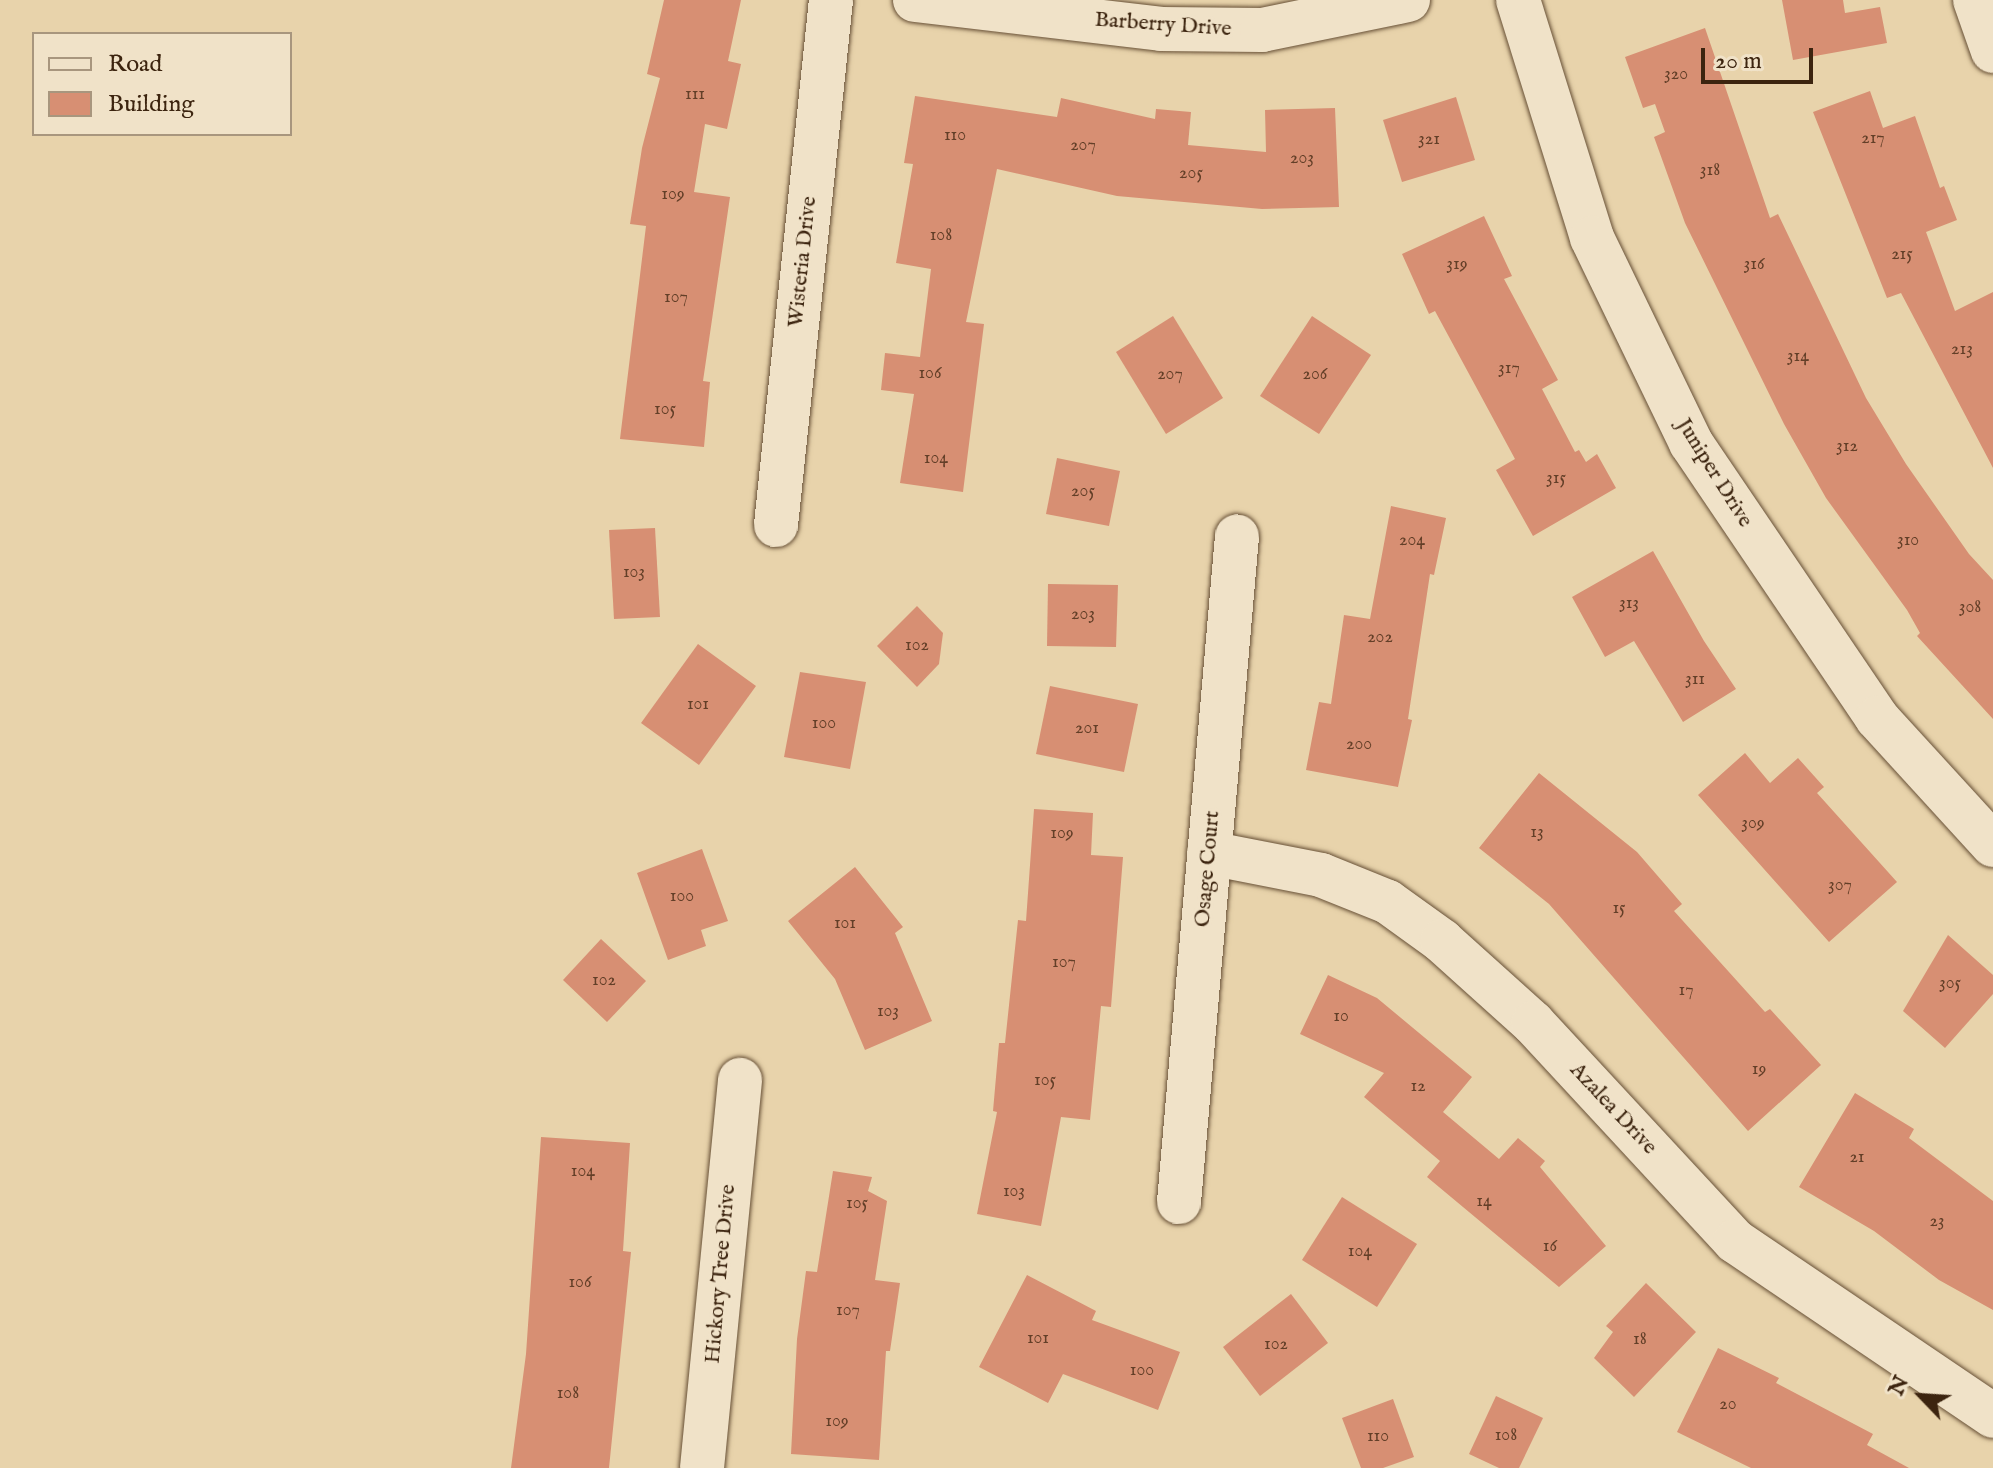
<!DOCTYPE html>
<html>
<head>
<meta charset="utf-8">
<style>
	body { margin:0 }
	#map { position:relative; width:1993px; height:1468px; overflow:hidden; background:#e8d3ab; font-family:"IM FELL English",serif }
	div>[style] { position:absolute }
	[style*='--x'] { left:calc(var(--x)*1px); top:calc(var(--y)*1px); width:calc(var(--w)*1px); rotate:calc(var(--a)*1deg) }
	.building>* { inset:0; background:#d78f73 }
	.roads { filter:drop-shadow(0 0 2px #675036) drop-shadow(0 0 2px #675036) }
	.minor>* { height:44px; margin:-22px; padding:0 22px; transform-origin:22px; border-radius:22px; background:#f0e2c8 }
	span { translate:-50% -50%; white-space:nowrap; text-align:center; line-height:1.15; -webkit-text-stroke:6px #f0e2c8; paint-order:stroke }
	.number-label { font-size:18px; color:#633f28 }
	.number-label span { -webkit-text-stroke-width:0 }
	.street-label { font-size:22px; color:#3c240f }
	.legend { position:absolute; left:32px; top:32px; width:260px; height:104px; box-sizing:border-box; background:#f0e2c8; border:2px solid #a8967e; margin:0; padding:10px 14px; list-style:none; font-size:24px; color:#3c240f }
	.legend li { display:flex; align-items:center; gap:16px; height:40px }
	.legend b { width:40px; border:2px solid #a8967e }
	.north { position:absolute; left:1881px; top:1356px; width:80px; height:80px; -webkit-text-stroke:6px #f0e2c8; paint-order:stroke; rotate:295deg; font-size:22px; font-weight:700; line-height:32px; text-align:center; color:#3c240f }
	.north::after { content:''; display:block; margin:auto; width:28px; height:36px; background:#3c240f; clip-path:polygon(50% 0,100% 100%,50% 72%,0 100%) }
	.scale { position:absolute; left:1701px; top:48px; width:112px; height:36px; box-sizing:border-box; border:4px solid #3c240f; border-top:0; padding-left:10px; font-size:24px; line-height:28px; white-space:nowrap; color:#3c240f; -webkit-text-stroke:6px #f0e2c8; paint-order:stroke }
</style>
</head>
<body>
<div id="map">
	<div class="building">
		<i style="clip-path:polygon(664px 0,741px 0,728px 61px,741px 64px,727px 129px,705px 124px,694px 192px,730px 197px,703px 381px,710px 382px,704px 447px,620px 439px,646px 226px,630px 224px,642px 148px,660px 78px,647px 74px)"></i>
		<i style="clip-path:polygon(1782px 0,1843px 0,1845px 13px,1880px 7px,1887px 43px,1793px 60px)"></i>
		<i style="clip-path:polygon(1705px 28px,1770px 218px,1778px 214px,1866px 398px,1906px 464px,1969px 554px,1993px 580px,1993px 719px,1917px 636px,1920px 633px,1907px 610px,1826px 498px,1784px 424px,1685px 223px,1654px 137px,1665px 132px,1655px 104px,1643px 108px,1625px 57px)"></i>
		<i style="clip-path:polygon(1870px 91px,1883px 128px,1915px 116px,1940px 188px,1944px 186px,1957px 220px,1926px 232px,1955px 311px,1993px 292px,1993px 468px,1901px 293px,1887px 298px,1813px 112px)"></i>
		<i style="clip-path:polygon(915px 96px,1057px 117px,1061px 98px,1155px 119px,1156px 109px,1191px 112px,1188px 145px,1266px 152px,1265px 110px,1335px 108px,1339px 207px,1262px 209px,1117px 196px,997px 169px,966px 322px,984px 324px,963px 492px,900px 483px,914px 394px,881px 390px,885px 353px,920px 357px,931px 269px,896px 263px,913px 164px,904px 163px)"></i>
		<i style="clip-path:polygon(1456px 97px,1475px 160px,1402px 182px,1383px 120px)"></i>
		<i style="clip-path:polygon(1484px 216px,1512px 276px,1504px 279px,1558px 380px,1542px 389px,1575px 452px,1579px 450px,1586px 462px,1597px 454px,1616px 488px,1533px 536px,1496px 470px,1515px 459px,1435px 311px,1429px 314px,1402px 254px)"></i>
		<i style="clip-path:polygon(1173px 316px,1223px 398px,1166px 434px,1116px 352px)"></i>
		<i style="clip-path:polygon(1312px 316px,1371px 355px,1319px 434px,1260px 396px)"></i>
		<i style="clip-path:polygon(1057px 458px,1120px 471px,1109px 526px,1046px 514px)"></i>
		<i style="clip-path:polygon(1391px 506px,1446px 518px,1434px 575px,1430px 574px,1408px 719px,1412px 720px,1398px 787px,1306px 770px,1319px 702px,1331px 704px,1344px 615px,1370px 619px)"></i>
		<i style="clip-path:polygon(655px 528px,660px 617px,614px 619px,609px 530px)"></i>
		<i style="clip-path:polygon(1653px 551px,1704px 641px,1736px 689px,1683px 722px,1634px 641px,1605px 657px,1572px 597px)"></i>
		<i style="clip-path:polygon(1048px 584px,1118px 585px,1116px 647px,1047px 646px)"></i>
		<i style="clip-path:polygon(917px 606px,943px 633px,939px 664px,917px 687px,877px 646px)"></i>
		<i style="clip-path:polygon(698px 644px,756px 686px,699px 765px,641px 723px)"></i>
		<i style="clip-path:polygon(800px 672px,866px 682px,850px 769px,784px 757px)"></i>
		<i style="clip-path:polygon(1050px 686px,1138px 704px,1124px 772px,1036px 754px)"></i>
		<i style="clip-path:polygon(1745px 753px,1770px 783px,1798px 758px,1824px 787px,1817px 793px,1897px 882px,1829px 942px,1698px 795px)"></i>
		<i style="clip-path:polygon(1539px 773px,1637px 852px,1682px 904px,1674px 911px,1765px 1012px,1770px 1009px,1821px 1065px,1748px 1131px,1549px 904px,1479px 848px)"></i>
		<i style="clip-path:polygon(1034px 809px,1093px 813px,1091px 855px,1123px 857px,1111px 1007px,1101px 1006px,1090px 1120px,1061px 1117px,1041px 1226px,977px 1214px,997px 1112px,993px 1111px,999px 1043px,1005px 1043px,1018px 920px,1026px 921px)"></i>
		<i style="clip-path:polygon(702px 849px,728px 921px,701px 930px,706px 946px,668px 960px,637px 873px)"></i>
		<i style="clip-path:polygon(855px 867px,903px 927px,895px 933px,932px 1021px,865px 1050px,835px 979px,788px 921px)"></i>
		<i style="clip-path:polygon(1948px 935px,1993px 975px,1993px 994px,1945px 1048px,1903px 1011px)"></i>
		<i style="clip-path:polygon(601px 939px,646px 981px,607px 1022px,563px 980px)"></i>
		<i style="clip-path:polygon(1328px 975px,1377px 998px,1472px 1077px,1443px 1112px,1499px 1159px,1518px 1138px,1545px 1161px,1540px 1167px,1606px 1246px,1559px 1287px,1427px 1177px,1440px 1161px,1364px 1097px,1384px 1073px,1300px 1034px)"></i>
		<i style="clip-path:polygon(1855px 1093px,1914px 1129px,1909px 1138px,1993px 1201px,1993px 1310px,1939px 1280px,1874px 1231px,1799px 1187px)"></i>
		<i style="clip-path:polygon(541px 1137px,630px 1143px,623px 1251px,631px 1252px,609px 1468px,511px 1468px,526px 1354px)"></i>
		<i style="clip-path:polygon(833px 1171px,872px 1177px,868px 1191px,887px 1201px,875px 1280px,900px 1283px,890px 1351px,886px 1351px,879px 1460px,791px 1454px,797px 1339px,806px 1271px,817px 1272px)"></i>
		<i style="clip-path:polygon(1342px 1197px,1417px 1244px,1377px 1307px,1302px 1260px)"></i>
		<i style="clip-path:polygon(1027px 1275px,1096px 1311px,1092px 1320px,1180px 1352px,1158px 1410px,1063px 1374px,1048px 1403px,979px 1367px)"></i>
		<i style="clip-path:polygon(1646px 1283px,1696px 1332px,1634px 1397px,1594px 1358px,1613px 1332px,1606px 1326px)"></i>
		<i style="clip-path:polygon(1291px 1294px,1328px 1343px,1260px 1396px,1223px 1347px)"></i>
		<i style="clip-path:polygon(1718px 1348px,1779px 1378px,1776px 1383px,1873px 1434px,1867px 1445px,1909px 1468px,1751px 1468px,1677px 1432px)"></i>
		<i style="clip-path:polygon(1496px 1396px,1543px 1418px,1519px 1468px,1499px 1468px,1469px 1454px)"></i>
		<i style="clip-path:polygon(1393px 1399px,1414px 1457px,1383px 1468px,1361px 1468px,1342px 1418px)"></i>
	</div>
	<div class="roads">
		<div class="minor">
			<i style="--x:915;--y:0;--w:248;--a:6.7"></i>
			<i style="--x:1161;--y:29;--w:101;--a:0.6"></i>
			<i style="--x:1262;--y:30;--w:149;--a:-11.6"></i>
			<i style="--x:1518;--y:0;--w:249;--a:72.7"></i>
			<i style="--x:1592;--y:238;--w:228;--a:64.2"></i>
			<i style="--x:1691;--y:443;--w:332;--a:55.9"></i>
			<i style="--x:1877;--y:718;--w:172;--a:47.6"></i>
			<i style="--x:1975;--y:0;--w:54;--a:70.6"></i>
			<i style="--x:776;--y:525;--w:528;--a:-84.02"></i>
			<i style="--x:1209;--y:853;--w:114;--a:11.1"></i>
			<i style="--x:1321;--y:875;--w:72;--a:21.9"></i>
			<i style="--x:1388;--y:902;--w:67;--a:35.8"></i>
			<i style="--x:1442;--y:941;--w:122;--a:42"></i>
			<i style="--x:1533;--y:1023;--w:297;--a:47.2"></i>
			<i style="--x:1735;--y:1241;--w:312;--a:34.1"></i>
			<i style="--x:1179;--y:1202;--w:668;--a:-85.02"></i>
			<i style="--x:702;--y:1468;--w:390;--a:-84.4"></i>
		</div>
	</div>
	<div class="number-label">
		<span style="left:1676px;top:75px">320</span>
		<span style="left:695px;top:95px">111</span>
		<span style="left:955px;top:136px">110</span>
		<span style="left:1873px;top:139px">217</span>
		<span style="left:1429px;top:140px">321</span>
		<span style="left:1083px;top:146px">207</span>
		<span style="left:1302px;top:159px">203</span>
		<span style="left:1710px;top:171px">318</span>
		<span style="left:1191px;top:174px">205</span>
		<span style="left:673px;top:195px">109</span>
		<span style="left:941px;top:236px">108</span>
		<span style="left:1902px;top:255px">215</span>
		<span style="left:1457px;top:265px">319</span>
		<span style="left:1754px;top:265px">316</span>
		<span style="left:676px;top:298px">107</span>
		<span style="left:1962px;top:350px">213</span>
		<span style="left:1798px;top:357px">314</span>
		<span style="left:1509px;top:369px">317</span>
		<span style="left:930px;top:374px">106</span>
		<span style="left:1170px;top:375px">207</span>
		<span style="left:1315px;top:375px">206</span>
		<span style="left:665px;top:410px">105</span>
		<span style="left:1847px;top:447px">312</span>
		<span style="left:936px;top:459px">104</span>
		<span style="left:1556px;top:479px">315</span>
		<span style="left:1083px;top:492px">205</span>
		<span style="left:1412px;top:541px">204</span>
		<span style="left:1908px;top:541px">310</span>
		<span style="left:634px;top:573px">103</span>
		<span style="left:1629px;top:604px">313</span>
		<span style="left:1970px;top:608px">308</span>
		<span style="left:1083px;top:615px">203</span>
		<span style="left:1380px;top:638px">202</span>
		<span style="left:917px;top:646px">102</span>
		<span style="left:1695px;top:680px">311</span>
		<span style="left:698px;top:705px">101</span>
		<span style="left:824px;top:724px">100</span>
		<span style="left:1087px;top:729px">201</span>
		<span style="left:1359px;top:745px">200</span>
		<span style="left:1753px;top:824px">309</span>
		<span style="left:1537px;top:833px">13</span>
		<span style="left:1062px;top:834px">109</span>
		<span style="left:1840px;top:886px">307</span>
		<span style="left:682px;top:897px">100</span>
		<span style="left:1619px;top:909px">15</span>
		<span style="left:845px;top:924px">101</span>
		<span style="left:1064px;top:963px">107</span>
		<span style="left:604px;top:981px">102</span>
		<span style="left:1950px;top:984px">305</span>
		<span style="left:1686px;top:991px">17</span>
		<span style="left:888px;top:1012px">103</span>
		<span style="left:1341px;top:1017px">10</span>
		<span style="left:1759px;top:1070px">19</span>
		<span style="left:1045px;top:1081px">105</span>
		<span style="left:1418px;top:1087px">12</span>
		<span style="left:1857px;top:1158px">21</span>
		<span style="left:583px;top:1172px">104</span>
		<span style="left:1014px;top:1192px">103</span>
		<span style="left:1484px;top:1202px">14</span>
		<span style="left:857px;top:1204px">105</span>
		<span style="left:1937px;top:1222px">23</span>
		<span style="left:1550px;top:1247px">16</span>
		<span style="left:1360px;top:1252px">104</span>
		<span style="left:580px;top:1283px">106</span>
		<span style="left:848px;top:1311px">107</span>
		<span style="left:1038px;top:1339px">101</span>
		<span style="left:1640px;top:1340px">18</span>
		<span style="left:1276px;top:1345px">102</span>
		<span style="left:1142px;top:1371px">100</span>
		<span style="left:568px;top:1394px">108</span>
		<span style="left:1728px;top:1405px">20</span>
		<span style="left:837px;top:1422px">109</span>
		<span style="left:1506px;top:1436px">108</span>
		<span style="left:1378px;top:1437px">110</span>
	</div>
	<div class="street-label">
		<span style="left:1163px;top:25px;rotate:4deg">Barberry Drive</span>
		<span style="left:803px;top:262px;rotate:-84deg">Wisteria Drive</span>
		<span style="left:1714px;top:473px;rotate:58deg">Juniper Drive</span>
		<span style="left:1208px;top:869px;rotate:-85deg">Osage Court</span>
		<span style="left:1613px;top:1109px;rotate:47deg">Azalea Drive</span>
		<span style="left:721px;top:1274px;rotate:-85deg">Hickory Tree Drive</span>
	</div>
	<ul class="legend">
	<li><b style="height:10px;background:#f0e2c8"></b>Road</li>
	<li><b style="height:22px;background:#d78f73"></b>Building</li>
	</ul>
	<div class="north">N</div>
	<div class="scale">20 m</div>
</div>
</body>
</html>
